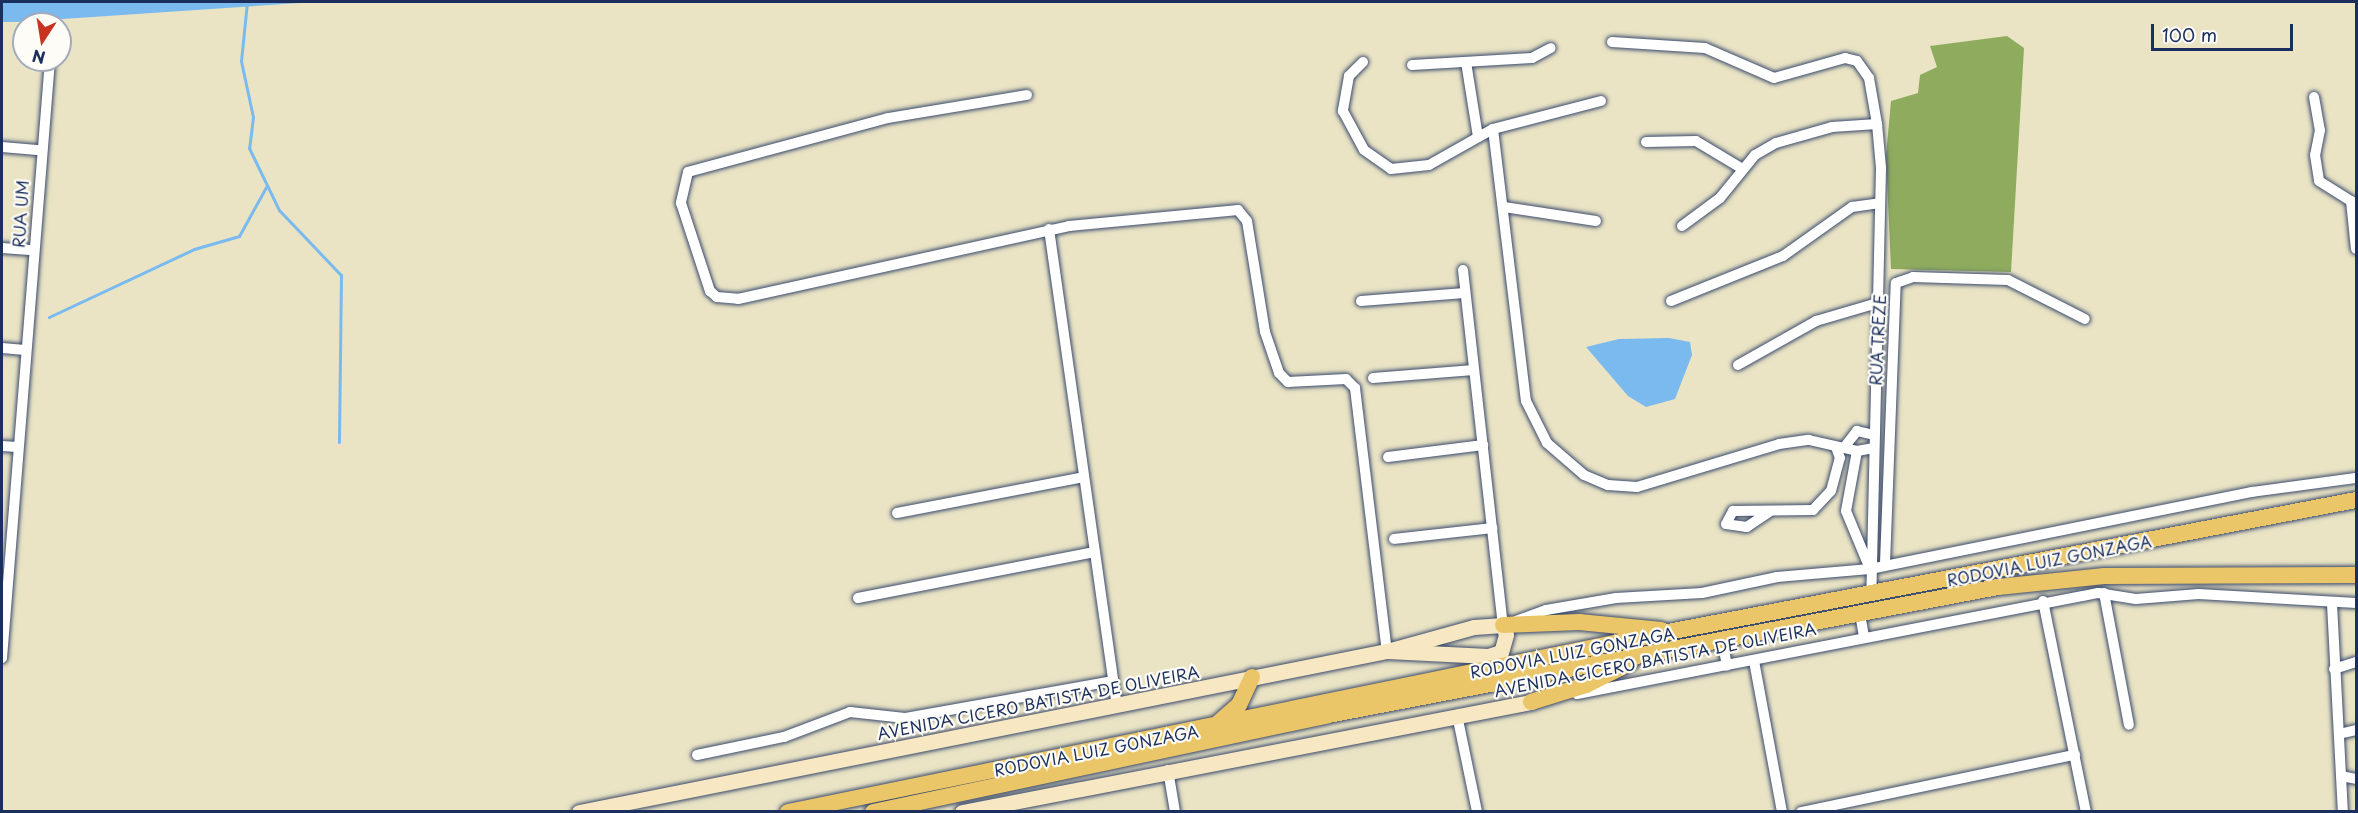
<!DOCTYPE html>
<html>
<head>
<meta charset="utf-8">
<style>
	body { margin:0 }
	#map { position:relative; width:2358px; height:813px; overflow:hidden; background:#eae4c5; font-family:"Playpen Sans",sans-serif }
	div>[style] { position:absolute }
	[style*='--x'] { left:calc(var(--x)*1px); top:calc(var(--y)*1px); width:calc(var(--w)*1px); rotate:calc(var(--a)*1deg) }
	.forest>* { inset:0; background:#8eab5e }
	.water>* { inset:0; background:#7abaee }
	.stream>* { height:3px; margin:-1.5px; padding:0 1.5px; transform-origin:1.5px; border-radius:1.5px; background:#7abaee }
	.roads { filter:drop-shadow(0 0 2px #3a4a6d) drop-shadow(0 0 2px #3a4a6d) }
	.minor>* { height:10px; margin:-5px; padding:0 5px; transform-origin:5px; border-radius:5px; background:#fff }
	.secondary>* { height:15px; margin:-7.5px; padding:0 7.5px; transform-origin:7.5px; border-radius:7.5px; background:#f7e8c3 }
	.trunk>* { height:16px; margin:-8px; padding:0 8px; transform-origin:8px; border-radius:8px; background:#ebc669 }
	span { translate:-50% -50%; white-space:nowrap; text-align:center; line-height:1.15; -webkit-text-stroke:4.5px #fdfcf7; paint-order:stroke }
	.street-label { font-size:16px; color:#1b2f5e }
	.frame { position:absolute; inset:0; border:3px solid #1b2f5e; pointer-events:none }
	.north { position:absolute; left:12px; top:12px; width:60px; height:60px; box-sizing:border-box; background:#fdfcf7; border:2px solid #a3aaba; border-radius:50%; rotate:192deg; font-size:16px; font-weight:700; line-height:24px; text-align:center; color:#1b2f5e }
	.north::after { content:''; display:block; margin:auto; width:21px; height:27px; background:#c8321e; clip-path:polygon(50% 0,100% 100%,50% 72%,0 100%) }
	.scale { position:absolute; left:2151px; top:24px; width:142px; height:27px; box-sizing:border-box; border:3px solid #1b2f5e; border-top:0; padding-left:8px; font-size:18px; line-height:21px; white-space:nowrap; color:#1b2f5e; -webkit-text-stroke:4px #fdfcf7; paint-order:stroke }
</style>
</head>
<body>
<div id="map">
	<div class="forest">
		<i style="clip-path:polygon(2007px 36px,2024px 48px,2011px 272px,1891px 269px,1886px 156px,1891px 101px,1918px 93px,1920px 75px,1937px 67px,1930px 46px)"></i>
	</div>
	<div class="water">
		<i style="clip-path:polygon(2px 2px,315px 2px,18px 22px,2px 22px)"></i>
		<i style="clip-path:polygon(1669px 338px,1690px 342px,1692px 355px,1675px 399px,1646px 407px,1628px 396px,1586px 347px,1619px 339px)"></i>
	</div>
	<div class="stream">
		<i style="--x:247;--y:2;--w:59;--a:95.8"></i>
		<i style="--x:241;--y:61;--w:57;--a:77.9"></i>
		<i style="--x:253;--y:117;--w:31;--a:97"></i>
		<i style="--x:249;--y:148;--w:69;--a:64.2"></i>
		<i style="--x:279;--y:210;--w:90;--a:46.4"></i>
		<i style="--x:341;--y:275;--w:167;--a:90.7"></i>
		<i style="--x:49;--y:317;--w:160;--a:-25.1"></i>
		<i style="--x:194;--y:249;--w:47;--a:-16.1"></i>
		<i style="--x:239;--y:236;--w:56;--a:-61.1"></i>
	</div>
	<div class="roads">
		<div class="minor">
			<i style="--x:1612;--y:42;--w:93;--a:3.7"></i>
			<i style="--x:1705;--y:48;--w:75;--a:23.5"></i>
			<i style="--x:1774;--y:78;--w:74;--a:-15.7"></i>
			<i style="--x:1845;--y:58;--w:12;--a:14"></i>
			<i style="--x:1857;--y:61;--w:21;--a:55"></i>
			<i style="--x:1869;--y:78;--w:47;--a:80.1"></i>
			<i style="--x:1363;--y:62;--w:20;--a:135"></i>
			<i style="--x:1349;--y:76;--w:36;--a:100"></i>
			<i style="--x:1343;--y:111;--w:44;--a:61.7"></i>
			<i style="--x:1364;--y:150;--w:33;--a:35"></i>
			<i style="--x:1391;--y:169;--w:38;--a:-6"></i>
			<i style="--x:1429;--y:165;--w:73;--a:-29.4"></i>
			<i style="--x:1466;--y:62;--w:76;--a:80.9"></i>
			<i style="--x:1412;--y:65;--w:120;--a:-3.3"></i>
			<i style="--x:1532;--y:58;--w:21;--a:-28"></i>
			<i style="--x:1027;--y:95;--w:141;--a:170.6"></i>
			<i style="--x:888;--y:118;--w:207;--a:164.9"></i>
			<i style="--x:688;--y:172;--w:32;--a:103"></i>
			<i style="--x:681;--y:203;--w:93;--a:71.8"></i>
			<i style="--x:710;--y:291;--w:9;--a:41"></i>
			<i style="--x:717;--y:297;--w:21;--a:5"></i>
			<i style="--x:738;--y:299;--w:339;--a:-12.4"></i>
			<i style="--x:1069;--y:226;--w:170;--a:-5.4"></i>
			<i style="--x:1238;--y:210;--w:14;--a:51"></i>
			<i style="--x:1247;--y:221;--w:112;--a:80.8"></i>
			<i style="--x:1265;--y:332;--w:43;--a:71.1"></i>
			<i style="--x:1279;--y:373;--w:13;--a:45"></i>
			<i style="--x:1288;--y:382;--w:58;--a:-3"></i>
			<i style="--x:1346;--y:379;--w:13;--a:45"></i>
			<i style="--x:1355;--y:388;--w:265;--a:83.1"></i>
			<i style="--x:2314;--y:97;--w:34;--a:80"></i>
			<i style="--x:2320;--y:130;--w:25;--a:101"></i>
			<i style="--x:2315;--y:155;--w:26;--a:81"></i>
			<i style="--x:2319;--y:181;--w:38;--a:32"></i>
			<i style="--x:2351;--y:201;--w:48;--a:84.1"></i>
			<i style="--x:1601;--y:101;--w:112;--a:165.5"></i>
			<i style="--x:1493;--y:129;--w:274;--a:83.1"></i>
			<i style="--x:1526;--y:401;--w:47;--a:63.4"></i>
			<i style="--x:1547;--y:443;--w:49;--a:40.9"></i>
			<i style="--x:1584;--y:475;--w:26;--a:23"></i>
			<i style="--x:1608;--y:485;--w:29;--a:4"></i>
			<i style="--x:1637;--y:487;--w:148;--a:-16.8"></i>
			<i style="--x:1779;--y:444;--w:30;--a:-8"></i>
			<i style="--x:1809;--y:440;--w:49;--a:12.9"></i>
			<i style="--x:1857;--y:451;--w:17;--a:-10"></i>
			<i style="--x:1646;--y:142;--w:50;--a:-1.1"></i>
			<i style="--x:1696;--y:141;--w:52;--a:31"></i>
			<i style="--x:2;--y:147;--w:38;--a:5"></i>
			<i style="--x:1504;--y:207;--w:93;--a:8.7"></i>
			<i style="--x:1682;--y:226;--w:47;--a:-36.4"></i>
			<i style="--x:1720;--y:198;--w:55;--a:-50.9"></i>
			<i style="--x:1755;--y:155;--w:24;--a:-30"></i>
			<i style="--x:1776;--y:143;--w:58;--a:-15.9"></i>
			<i style="--x:1832;--y:127;--w:45;--a:-3.8"></i>
			<i style="--x:1877;--y:124;--w:44;--a:84.8"></i>
			<i style="--x:1881;--y:168;--w:428;--a:91.3"></i>
			<i style="--x:1049;--y:229;--w:481;--a:81.9"></i>
			<i style="--x:2;--y:248;--w:31;--a:4"></i>
			<i style="--x:1463;--y:270;--w:357;--a:83.6"></i>
			<i style="--x:1361;--y:301;--w:104;--a:-4.4"></i>
			<i style="--x:1671;--y:301;--w:121;--a:-21.9"></i>
			<i style="--x:1783;--y:256;--w:85;--a:-35.4"></i>
			<i style="--x:1852;--y:207;--w:28;--a:-8"></i>
			<i style="--x:2;--y:348;--w:23;--a:5"></i>
			<i style="--x:1738;--y:365;--w:90;--a:-29.4"></i>
			<i style="--x:1816;--y:321;--w:64;--a:-16.4"></i>
			<i style="--x:1373;--y:378;--w:101;--a:-4.5"></i>
			<i style="--x:1846;--y:445;--w:18;--a:-52"></i>
			<i style="--x:1857;--y:431;--w:18;--a:13"></i>
			<i style="--x:2;--y:446;--w:15;--a:4"></i>
			<i style="--x:1857;--y:451;--w:61;--a:100.4"></i>
			<i style="--x:1846;--y:511;--w:63;--a:67.5"></i>
			<i style="--x:1388;--y:457;--w:96;--a:-7.2"></i>
			<i style="--x:1769;--y:512;--w:27;--a:146"></i>
			<i style="--x:1747;--y:527;--w:21;--a:-172"></i>
			<i style="--x:1726;--y:524;--w:15;--a:-62"></i>
			<i style="--x:1733;--y:511;--w:80;--a:-0.7"></i>
			<i style="--x:1813;--y:510;--w:26;--a:-47"></i>
			<i style="--x:1831;--y:491;--w:34;--a:-75"></i>
			<i style="--x:1840;--y:458;--w:12;--a:-110"></i>
			<i style="--x:897;--y:513;--w:190;--a:-10.9"></i>
			<i style="--x:1394;--y:539;--w:99;--a:-6.4"></i>
			<i style="--x:1885;--y:563;--w:280;--a:-87.8"></i>
			<i style="--x:1896;--y:283;--w:18;--a:-19"></i>
			<i style="--x:1913;--y:277;--w:95;--a:1.8"></i>
			<i style="--x:2008;--y:280;--w:86;--a:26.9"></i>
			<i style="--x:2104;--y:593;--w:134;--a:79.3"></i>
			<i style="--x:858;--y:598;--w:241;--a:-11"></i>
			<i style="--x:2043;--y:601;--w:215;--a:78.5"></i>
			<i style="--x:2332;--y:604;--w:208;--a:87"></i>
			<i style="--x:1860;--y:614;--w:23;--a:80"></i>
			<i style="--x:1516;--y:621;--w:32;--a:-20"></i>
			<i style="--x:1546;--y:610;--w:71;--a:-9.7"></i>
			<i style="--x:1616;--y:598;--w:86;--a:-3.3"></i>
			<i style="--x:1702;--y:593;--w:77;--a:-12"></i>
			<i style="--x:1777;--y:577;--w:93;--a:-4.9"></i>
			<i style="--x:1870;--y:569;--w:390;--a:-11.4"></i>
			<i style="--x:2252;--y:492;--w:105;--a:-7.7"></i>
			<i style="--x:1722;--y:640;--w:26;--a:79"></i>
			<i style="--x:2;--y:658;--w:600;--a:-85.41"></i>
			<i style="--x:1754;--y:661;--w:154;--a:79.5"></i>
			<i style="--x:2334;--y:669;--w:23;--a:-18"></i>
			<i style="--x:1577;--y:694;--w:531;--a:-10.97"></i>
			<i style="--x:2098;--y:593;--w:38;--a:9"></i>
			<i style="--x:2136;--y:599;--w:63;--a:-4.5"></i>
			<i style="--x:2199;--y:594;--w:157;--a:3.3"></i>
			<i style="--x:1457;--y:715;--w:99;--a:78.3"></i>
			<i style="--x:2339;--y:734;--w:17;--a:-13"></i>
			<i style="--x:697;--y:755;--w:89;--a:-11.7"></i>
			<i style="--x:784;--y:737;--w:71;--a:-20.7"></i>
			<i style="--x:850;--y:712;--w:55;--a:6.2"></i>
			<i style="--x:905;--y:718;--w:211;--a:-10.1"></i>
			<i style="--x:1168;--y:770;--w:43;--a:80.5"></i>
			<i style="--x:2341;--y:776;--w:15;--a:11"></i>
			<i style="--x:1801;--y:812;--w:280;--a:-11.8"></i>
		</div>
		<div class="secondary">
			<i style="--x:579;--y:812;--w:824;--a:-11.27"></i>
			<i style="--x:1387;--y:651;--w:90;--a:-15.4"></i>
			<i style="--x:1474;--y:627;--w:29;--a:-4"></i>
			<i style="--x:1503;--y:625;--w:10;--a:73"></i>
			<i style="--x:1506;--y:635;--w:18;--a:106"></i>
			<i style="--x:1501;--y:652;--w:14;--a:163"></i>
			<i style="--x:1488;--y:656;--w:101;--a:-177.2"></i>
			<i style="--x:962;--y:812;--w:580;--a:-10.94"></i>
		</div>
		<div class="trunk">
			<i style="--x:1503;--y:625;--w:76;--a:-2.3"></i>
			<i style="--x:1579;--y:622;--w:83;--a:5.5"></i>
			<i style="--x:1531;--y:702;--w:58;--a:-17.2"></i>
			<i style="--x:1586;--y:685;--w:49;--a:-26.6"></i>
			<i style="--x:1218;--y:723;--w:28;--a:-41"></i>
			<i style="--x:1239;--y:705;--w:31;--a:-65"></i>
			<i style="--x:788;--y:812;--w:898;--a:-11.56"></i>
			<i style="--x:1668;--y:632;--w:701;--a:-10.86"></i>
			<i style="--x:873;--y:812;--w:465;--a:-12"></i>
			<i style="--x:1328;--y:715;--w:682;--a:-10.82"></i>
			<i style="--x:1998;--y:587;--w:107;--a:-5.9"></i>
			<i style="--x:2104;--y:576;--w:252;--a:-0.2"></i>
		</div>
	</div>
	<div class="street-label">
		<span style="left:20px;top:214px;rotate:-86deg">RUA UM</span>
		<span style="left:1877px;top:340px;rotate:-87deg">RUA TREZE</span>
		<span style="left:2049px;top:560px;rotate:-11deg">RODOVIA LUIZ GONZAGA</span>
		<span style="left:1572px;top:652px;rotate:-11deg">RODOVIA LUIZ GONZAGA</span>
		<span style="left:1655px;top:659px;rotate:-11deg">AVENIDA CICERO BATISTA DE OLIVEIRA</span>
		<span style="left:1038px;top:702px;rotate:-11deg">AVENIDA CICERO BATISTA DE OLIVEIRA</span>
		<span style="left:1096px;top:750px;rotate:-11deg">RODOVIA LUIZ GONZAGA</span>
	</div>
	<div class="frame"></div>
	<div class="north">N</div>
	<div class="scale">100 m</div>
</div>
</body>
</html>
